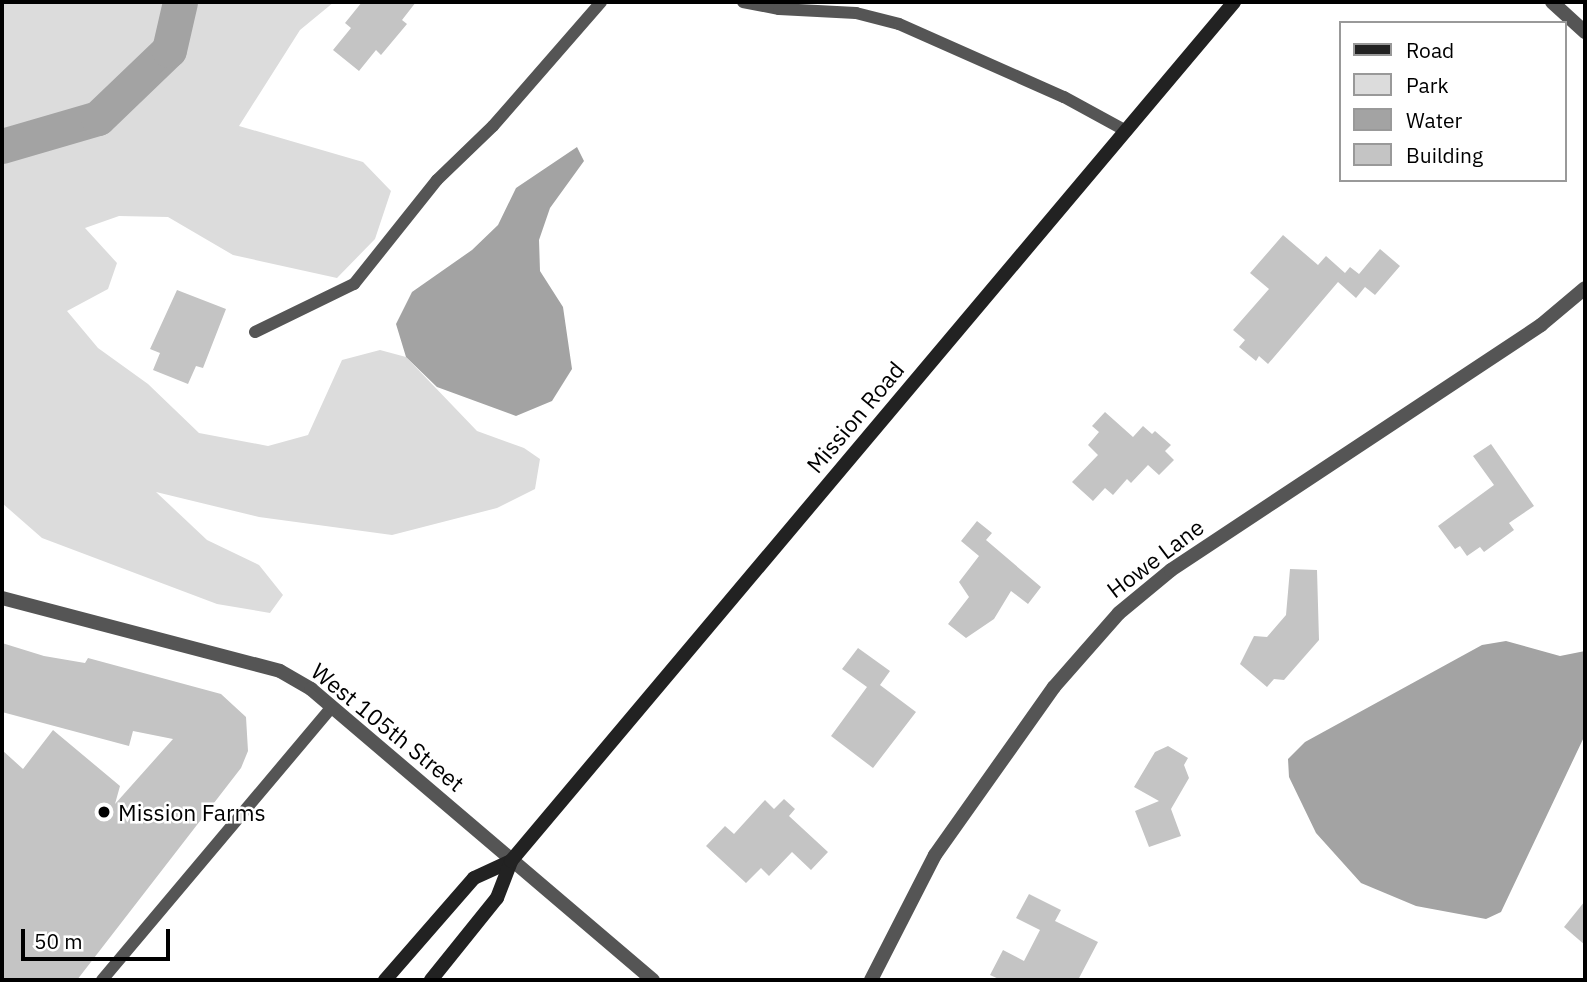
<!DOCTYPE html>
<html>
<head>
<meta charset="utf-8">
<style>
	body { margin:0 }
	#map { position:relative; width:1587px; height:982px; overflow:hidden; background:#fff; font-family:"IBM Plex Sans",sans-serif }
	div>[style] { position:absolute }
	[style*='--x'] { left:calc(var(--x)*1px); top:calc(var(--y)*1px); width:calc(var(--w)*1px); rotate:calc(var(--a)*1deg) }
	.green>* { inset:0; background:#dcdcdc }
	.water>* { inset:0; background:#a3a3a3 }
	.river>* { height:35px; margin:-17.5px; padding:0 17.5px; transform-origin:17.5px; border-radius:17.5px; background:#a3a3a3 }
	.building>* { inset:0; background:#c4c4c4 }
	.lane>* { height:12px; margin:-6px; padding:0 6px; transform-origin:6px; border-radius:6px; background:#555 }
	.street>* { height:14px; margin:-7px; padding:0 7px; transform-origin:7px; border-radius:7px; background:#555 }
	.secondary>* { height:14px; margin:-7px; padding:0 7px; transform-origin:7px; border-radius:7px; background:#222 }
	.dots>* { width:19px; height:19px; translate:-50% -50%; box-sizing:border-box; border:4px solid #fff; border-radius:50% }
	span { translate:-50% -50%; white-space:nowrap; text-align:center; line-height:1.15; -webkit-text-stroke:5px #fff; paint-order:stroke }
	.street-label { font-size:23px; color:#000 }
	.poi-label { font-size:23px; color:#000 }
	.left { translate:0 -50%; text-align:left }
	.frame { position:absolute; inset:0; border:4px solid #000; pointer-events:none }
	.legend { position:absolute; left:1339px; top:21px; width:228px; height:161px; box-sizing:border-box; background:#fff; border:2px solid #999; margin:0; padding:9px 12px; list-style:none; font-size:21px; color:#000 }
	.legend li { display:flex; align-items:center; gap:14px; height:35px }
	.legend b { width:35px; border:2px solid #999 }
	.scale { position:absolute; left:21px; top:929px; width:149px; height:32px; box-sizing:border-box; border:4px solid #000; border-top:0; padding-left:9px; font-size:21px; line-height:24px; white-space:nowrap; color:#000; -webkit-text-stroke:5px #fff; paint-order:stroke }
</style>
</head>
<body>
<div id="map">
	<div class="green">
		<i style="clip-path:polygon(2px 2px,334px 2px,300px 30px,239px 126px,363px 162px,391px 191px,375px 239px,337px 278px,233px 255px,168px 217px,119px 216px,85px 228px,117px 263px,108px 289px,67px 311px,98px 348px,148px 384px,199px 433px,268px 446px,308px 435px,342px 360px,380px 350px,406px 357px,477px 431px,524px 448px,540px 459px,535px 489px,497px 508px,392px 535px,259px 517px,156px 492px,207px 540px,259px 565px,283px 595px,270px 613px,217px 604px,42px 538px,2px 503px)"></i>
	</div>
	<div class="water">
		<i style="clip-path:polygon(577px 147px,584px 161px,550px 208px,539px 240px,540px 271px,563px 307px,572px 369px,552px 401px,516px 416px,437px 387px,406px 357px,396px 324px,412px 292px,472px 250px,498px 225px,516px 188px)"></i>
		<i style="clip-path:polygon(1506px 641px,1560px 656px,1585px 651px,1585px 735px,1501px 912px,1486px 919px,1416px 906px,1361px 883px,1316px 833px,1289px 777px,1288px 759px,1305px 742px,1482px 645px)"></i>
	</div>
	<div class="river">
		<i style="--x:2;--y:146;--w:100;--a:-16.3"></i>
		<i style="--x:98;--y:118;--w:98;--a:-43.8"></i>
		<i style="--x:169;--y:50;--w:49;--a:-77.1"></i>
	</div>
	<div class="building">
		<i style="clip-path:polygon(362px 2px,416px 2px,402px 20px,407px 24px,381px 55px,376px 50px,359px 71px,333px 50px,351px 28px,345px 23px)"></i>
		<i style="clip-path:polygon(1283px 235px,1318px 265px,1326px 256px,1345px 273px,1350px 267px,1359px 274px,1380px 249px,1400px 266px,1375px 295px,1365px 287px,1356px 298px,1338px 282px,1268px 364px,1259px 356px,1256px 361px,1239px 347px,1245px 340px,1233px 330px,1269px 289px,1250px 273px)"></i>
		<i style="clip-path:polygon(177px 290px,226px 309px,203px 368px,196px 366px,188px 384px,153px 370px,160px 353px,150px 349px)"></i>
		<i style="clip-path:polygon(1105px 412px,1133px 437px,1143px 426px,1152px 434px,1155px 431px,1171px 445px,1165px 451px,1174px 460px,1159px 475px,1148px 465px,1131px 483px,1127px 479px,1113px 495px,1105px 488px,1093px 501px,1072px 482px,1098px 455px,1088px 445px,1099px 432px,1092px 426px)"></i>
		<i style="clip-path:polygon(1491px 444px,1534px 506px,1509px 523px,1514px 530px,1484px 552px,1480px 547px,1467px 556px,1460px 546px,1455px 549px,1438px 526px,1494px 485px,1473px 456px)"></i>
		<i style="clip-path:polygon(977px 521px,992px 533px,986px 540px,1041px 587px,1028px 604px,1011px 591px,994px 619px,966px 638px,948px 624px,969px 597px,959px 582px,979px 556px,961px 541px)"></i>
		<i style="clip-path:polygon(1290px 569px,1317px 570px,1319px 640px,1284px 680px,1274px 679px,1267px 687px,1240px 664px,1254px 636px,1267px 637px,1286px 615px)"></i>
		<i style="clip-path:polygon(2px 643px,44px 656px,85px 663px,88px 658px,221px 694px,246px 717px,248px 751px,241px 768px,77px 980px,2px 980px,2px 750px,23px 769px,53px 730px,120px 786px,115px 804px,173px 739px,133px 731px,129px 746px,2px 712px)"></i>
		<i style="clip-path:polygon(858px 648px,890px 671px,880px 685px,916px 712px,873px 768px,831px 736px,867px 687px,842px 669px)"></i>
		<i style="clip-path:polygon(1168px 746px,1188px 758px,1184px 765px,1189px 778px,1171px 809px,1181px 836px,1149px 847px,1135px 811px,1159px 801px,1134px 787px,1155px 752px)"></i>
		<i style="clip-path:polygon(784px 799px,795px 809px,789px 816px,828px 852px,811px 870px,792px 852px,769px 876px,761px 868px,746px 883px,706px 846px,725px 826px,734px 834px,765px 800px,774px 809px)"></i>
		<i style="clip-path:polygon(1029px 894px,1061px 910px,1055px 921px,1098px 942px,1078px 980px,1001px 980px,990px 975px,1003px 950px,1024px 961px,1040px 930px,1016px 918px)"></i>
		<i style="clip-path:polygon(1585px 901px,1585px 945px,1564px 927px)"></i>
	</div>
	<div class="lane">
		<i style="--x:743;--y:2;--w:37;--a:11"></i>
		<i style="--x:779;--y:9;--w:77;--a:3"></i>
		<i style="--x:856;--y:13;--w:44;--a:14.3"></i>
		<i style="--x:899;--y:24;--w:180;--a:23.9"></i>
		<i style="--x:1064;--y:97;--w:71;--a:28.7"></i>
		<i style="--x:255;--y:332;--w:110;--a:-25.9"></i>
		<i style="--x:354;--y:284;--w:133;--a:-51.4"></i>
		<i style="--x:437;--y:180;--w:78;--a:-44"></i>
		<i style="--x:493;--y:126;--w:164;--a:-48.9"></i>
		<i style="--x:102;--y:980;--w:357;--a:-49.9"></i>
	</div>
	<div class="street">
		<i style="--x:1552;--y:2;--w:45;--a:42.3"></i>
		<i style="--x:2;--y:598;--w:287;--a:14.7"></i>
		<i style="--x:280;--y:671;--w:36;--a:30"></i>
		<i style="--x:311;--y:689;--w:449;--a:40.4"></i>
		<i style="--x:871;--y:980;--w:140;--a:-62.9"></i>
		<i style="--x:935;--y:855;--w:206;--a:-54.7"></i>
		<i style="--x:1054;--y:687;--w:98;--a:-48.7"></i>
		<i style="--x:1119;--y:613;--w:67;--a:-39.6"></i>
		<i style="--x:1171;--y:570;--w:444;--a:-33.5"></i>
		<i style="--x:1541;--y:325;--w:57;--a:-40.1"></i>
	</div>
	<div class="secondary">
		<i style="--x:385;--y:980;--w:135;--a:-48.9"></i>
		<i style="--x:474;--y:878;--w:41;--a:-24.7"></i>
		<i style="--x:431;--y:980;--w:105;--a:-51.2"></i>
		<i style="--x:497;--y:898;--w:40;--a:-69"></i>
		<i style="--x:511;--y:861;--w:1123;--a:-49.91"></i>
	</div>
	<div class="dots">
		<i style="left:104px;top:812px;background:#000"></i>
	</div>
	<div class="street-label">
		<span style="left:855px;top:417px;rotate:-50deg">Mission Road</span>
		<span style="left:1155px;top:558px;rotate:-37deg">Howe Lane</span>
		<span style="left:388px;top:727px;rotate:39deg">West 105th Street</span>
	</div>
	<div class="poi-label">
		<span class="left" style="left:118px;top:812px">Mission Farms</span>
	</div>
	<div class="frame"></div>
	<ul class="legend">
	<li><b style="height:9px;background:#222"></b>Road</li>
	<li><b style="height:19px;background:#dcdcdc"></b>Park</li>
	<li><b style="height:19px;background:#a3a3a3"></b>Water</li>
	<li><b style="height:19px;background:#c4c4c4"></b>Building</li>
	</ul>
	<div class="scale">50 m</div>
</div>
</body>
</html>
